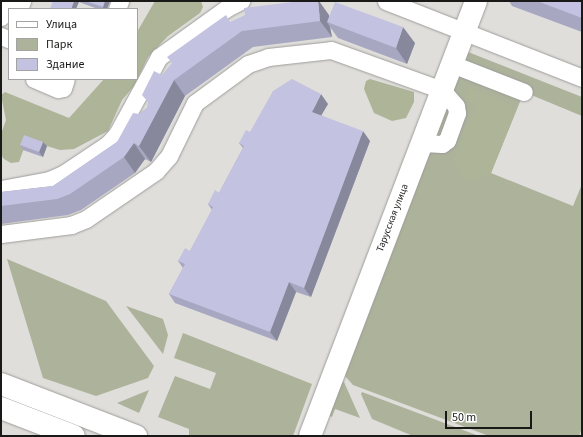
<!DOCTYPE html>
<html>
<head>
<meta charset="utf-8">
<style>
	body { margin:0 }
	#map { position:relative; width:583px; height:437px; overflow:hidden; background:#dfdedb; font-family:"Source Sans 3",sans-serif }
	div>[style] { position:absolute }
	[style*='--x'] { left:calc(var(--x)*1px); top:calc(var(--y)*1px); width:calc(var(--w)*1px); rotate:calc(var(--a)*1deg) }
	.green>* { inset:0; background:#adb39b }
	.forest>* { inset:0; background:#adb497 }
	.roads { filter:drop-shadow(0 0 1px #9d9c99) drop-shadow(0 0 1px #9d9c99) }
	.minor>* { height:17px; margin:-8.5px; padding:0 8.5px; transform-origin:8.5px; border-radius:8.5px; background:#fff }
	.major>* { height:22px; margin:-11px; padding:0 11px; transform-origin:11px; border-radius:11px; background:#fff }
	.wall>* { inset:0; background:#a8a7c1 }
	.shaded-wall>* { inset:0; background:#88889d }
	.building>* { inset:0; background:#c3c2e0 }
	span { translate:-50% -50%; white-space:nowrap; text-align:center; line-height:1.15; -webkit-text-stroke:3px #fff; paint-order:stroke }
	.street-label { font-size:10px; color:#191918 }
	.frame { position:absolute; inset:0; border:2px solid #191918; pointer-events:none }
	.legend { position:absolute; left:8px; top:8px; width:130px; height:72px; box-sizing:border-box; background:#fff; border:1px solid #a3a3a3; margin:0; padding:5px 7px; list-style:none; font-size:12px; color:#191918 }
	.legend li { display:flex; align-items:center; gap:8px; height:20px }
	.legend b { width:20px; border:1px solid #a3a3a3 }
	.scale { position:absolute; left:445px; top:411px; width:87px; height:18px; box-sizing:border-box; border:2px solid #191918; border-top:0; padding-left:5px; font-size:12px; line-height:14px; white-space:nowrap; color:#191918; -webkit-text-stroke:3px #fff; paint-order:stroke }
</style>
</head>
<body>
<div id="map">
	<div class="green">
		<i style="clip-path:polygon(468px 52px,582px 97px,582px 116px,524px 92px,491px 173px,573px 206px,582px 184px,582px 428px,579px 436px,489px 436px,353px 385px,345px 376px)"></i>
		<i style="clip-path:polygon(7px 259px,106px 301px,154px 366px,148px 378px,96px 396px,43px 378px)"></i>
		<i style="clip-path:polygon(126px 306px,163px 319px,168px 335px,163px 354px)"></i>
		<i style="clip-path:polygon(183px 333px,312px 384px,293px 436px,189px 436px,189px 429px,158px 417px,175px 376px,210px 389px,216px 373px,174px 358px)"></i>
		<i style="clip-path:polygon(342px 381px,344px 382px,360px 418px,335px 409px,332px 417px,326px 414px)"></i>
		<i style="clip-path:polygon(149px 390px,139px 413px,117px 403px)"></i>
		<i style="clip-path:polygon(362px 392px,479px 436px,413px 436px,372px 419px,361px 394px)"></i>
	</div>
	<div class="forest">
		<i style="clip-path:polygon(155px 1px,201px 1px,203px 7px,200px 13px,168px 36px,148px 57px,134px 86px,122px 100px,108px 131px,74px 149px,60px 150px,27px 140px,19px 162px,11px 163px,4px 159px,1px 155px,1px 134px,6px 120px,1px 95px,5px 92px,69px 118px,104px 79px,137px 79px,137px 32px)"></i>
		<i style="clip-path:polygon(370px 79px,414px 92px,414px 102px,406px 118px,392px 121px,374px 113px,364px 89px,366px 81px)"></i>
		<i style="clip-path:polygon(468px 88px,474px 89px,506px 103px,511px 107px,514px 116px,491px 173px,478px 181px,465px 179px,454px 160px,475px 104px,465px 100px)"></i>
	</div>
	<div class="roads">
		<div class="minor">
			<i style="--x:386;--y:1;--w:211;--a:21.4"></i>
			<i style="--x:19;--y:9;--w:9;--a:-69"></i>
			<i style="--x:117;--y:9;--w:9;--a:-69"></i>
			<i style="--x:1;--y:17;--w:17;--a:-69"></i>
			<i style="--x:1;--y:36;--w:8;--a:23"></i>
			<i style="--x:452;--y:64;--w:77;--a:21.3"></i>
			<i style="--x:34;--y:79;--w:26;--a:23"></i>
			<i style="--x:58;--y:89;--w:5;--a:-11"></i>
			<i style="--x:63;--y:88;--w:9;--a:-72"></i>
			<i style="--x:1;--y:189;--w:49;--a:-10.6"></i>
			<i style="--x:49;--y:180;--w:15;--a:-23"></i>
			<i style="--x:63;--y:174;--w:54;--a:-33.7"></i>
			<i style="--x:108;--y:144;--w:13;--a:-48"></i>
			<i style="--x:117;--y:134;--w:88;--a:-61.4"></i>
			<i style="--x:159;--y:57;--w:84;--a:-35.8"></i>
			<i style="--x:227;--y:8;--w:16;--a:-27"></i>
			<i style="--x:1;--y:234;--w:71;--a:-7.3"></i>
			<i style="--x:71;--y:225;--w:16;--a:-22"></i>
			<i style="--x:86;--y:219;--w:85;--a:-34.4"></i>
			<i style="--x:156;--y:171;--w:20;--a:-49"></i>
			<i style="--x:169;--y:156;--w:59;--a:-63.9"></i>
			<i style="--x:195;--y:103;--w:66;--a:-36.3"></i>
			<i style="--x:248;--y:64;--w:21;--a:-19"></i>
			<i style="--x:268;--y:57;--w:63;--a:-6.3"></i>
			<i style="--x:331;--y:50;--w:118;--a:19.8"></i>
			<i style="--x:442;--y:90;--w:21;--a:49"></i>
			<i style="--x:456;--y:106;--w:7;--a:82"></i>
			<i style="--x:457;--y:113;--w:29;--a:110"></i>
			<i style="--x:447;--y:140;--w:6;--a:141"></i>
			<i style="--x:442;--y:144;--w:20;--a:-177"></i>
		</div>
		<div class="major">
			<i style="--x:1;--y:384;--w:145;--a:21.1"></i>
			<i style="--x:1;--y:408;--w:78;--a:21"></i>
			<i style="--x:310;--y:436;--w:466;--a:-69.1"></i>
		</div>
	</div>
	<div class="wall">
		<i style="clip-path:polygon(51px 1px,110px 1px,107px 9px,98px 9px,79px 2px)"></i>
		<i style="clip-path:polygon(509px 1px,582px 1px,582px 32px,512px 6px)"></i>
		<i style="clip-path:polygon(329px 15px,329px 17px,415px 43px,407px 64px,338px 38px,330px 27px,332px 37px,253px 47px,185px 96px,151px 162px,145px 159px,135px 173px,81px 210px,68px 215px,1px 224px,1px 192px,53px 186px,117px 142px,139px 114px,147px 108px,162px 75px,230px 22px)"></i>
		<i style="clip-path:polygon(328px 104px,321px 115px,370px 141px,311px 297px,296px 292px,277px 341px,175px 303px,169px 294px,183px 268px,178px 261px,190px 251px,212px 210px,208px 204px,219px 193px,243px 148px,239px 143px,250px 132px)"></i>
		<i style="clip-path:polygon(20px 145px,47px 146px,43px 157px,23px 150px)"></i>
	</div>
	<div class="shaded-wall">
		<i style="clip-path:polygon(74px 1px,78px 1px,79px 2px,76px 9px,71px 9px)"></i>
		<i style="clip-path:polygon(105px 1px,110px 1px,107px 9px,104px 9px,103px 7px)"></i>
		<i style="clip-path:polygon(318px 1px,319px 1px,329px 15px,330px 23px,327px 22px,330px 27px,332px 37px,320px 21px)"></i>
		<i style="clip-path:polygon(403px 27px,415px 43px,407px 64px,396px 48px)"></i>
		<i style="clip-path:polygon(174px 80px,185px 96px,151px 162px,139px 146px)"></i>
		<i style="clip-path:polygon(321px 94px,328px 104px,318px 121px,312px 112px)"></i>
		<i style="clip-path:polygon(363px 131px,370px 141px,311px 297px,304px 288px)"></i>
		<i style="clip-path:polygon(43px 142px,47px 146px,43px 157px,39px 152px)"></i>
		<i style="clip-path:polygon(134px 143px,145px 159px,135px 173px,124px 157px)"></i>
		<i style="clip-path:polygon(289px 282px,296px 292px,277px 341px,270px 332px)"></i>
	</div>
	<div class="building">
		<i style="clip-path:polygon(53px 1px,74px 1px,71px 9px,50px 9px)"></i>
		<i style="clip-path:polygon(85px 1px,105px 1px,103px 7px)"></i>
		<i style="clip-path:polygon(301px 1px,318px 1px,320px 21px,242px 31px,174px 80px,139px 146px,134px 143px,124px 157px,70px 194px,57px 199px,1px 206px,1px 192px,53px 186px,117px 142px,133px 113px,139px 114px,147px 108px,148px 102px,142px 95px,154px 71px,162px 75px,172px 63px,167px 57px,226px 15px,230px 22px,245px 15px,244px 8px)"></i>
		<i style="clip-path:polygon(537px 1px,582px 1px,582px 18px)"></i>
		<i style="clip-path:polygon(335px 2px,403px 27px,396px 48px,327px 22px)"></i>
		<i style="clip-path:polygon(292px 79px,321px 94px,312px 112px,363px 131px,304px 288px,289px 282px,270px 332px,169px 294px,185px 264px,178px 261px,185px 248px,190px 251px,213px 207px,208px 204px,215px 190px,219px 193px,244px 146px,239px 143px,246px 130px,250px 132px,273px 91px)"></i>
		<i style="clip-path:polygon(24px 135px,43px 142px,39px 152px,20px 145px)"></i>
	</div>
	<div class="street-label">
		<span style="left:393px;top:218px;rotate:-69deg">Тарусская улица</span>
	</div>
	<div class="frame"></div>
	<ul class="legend">
	<li><b style="height:5px;background:#fff"></b>Улица</li>
	<li><b style="height:11px;background:#adb39b"></b>Парк</li>
	<li><b style="height:11px;background:#c3c2e0"></b>Здание</li>
	</ul>
	<div class="scale">50 m</div>
</div>
</body>
</html>
